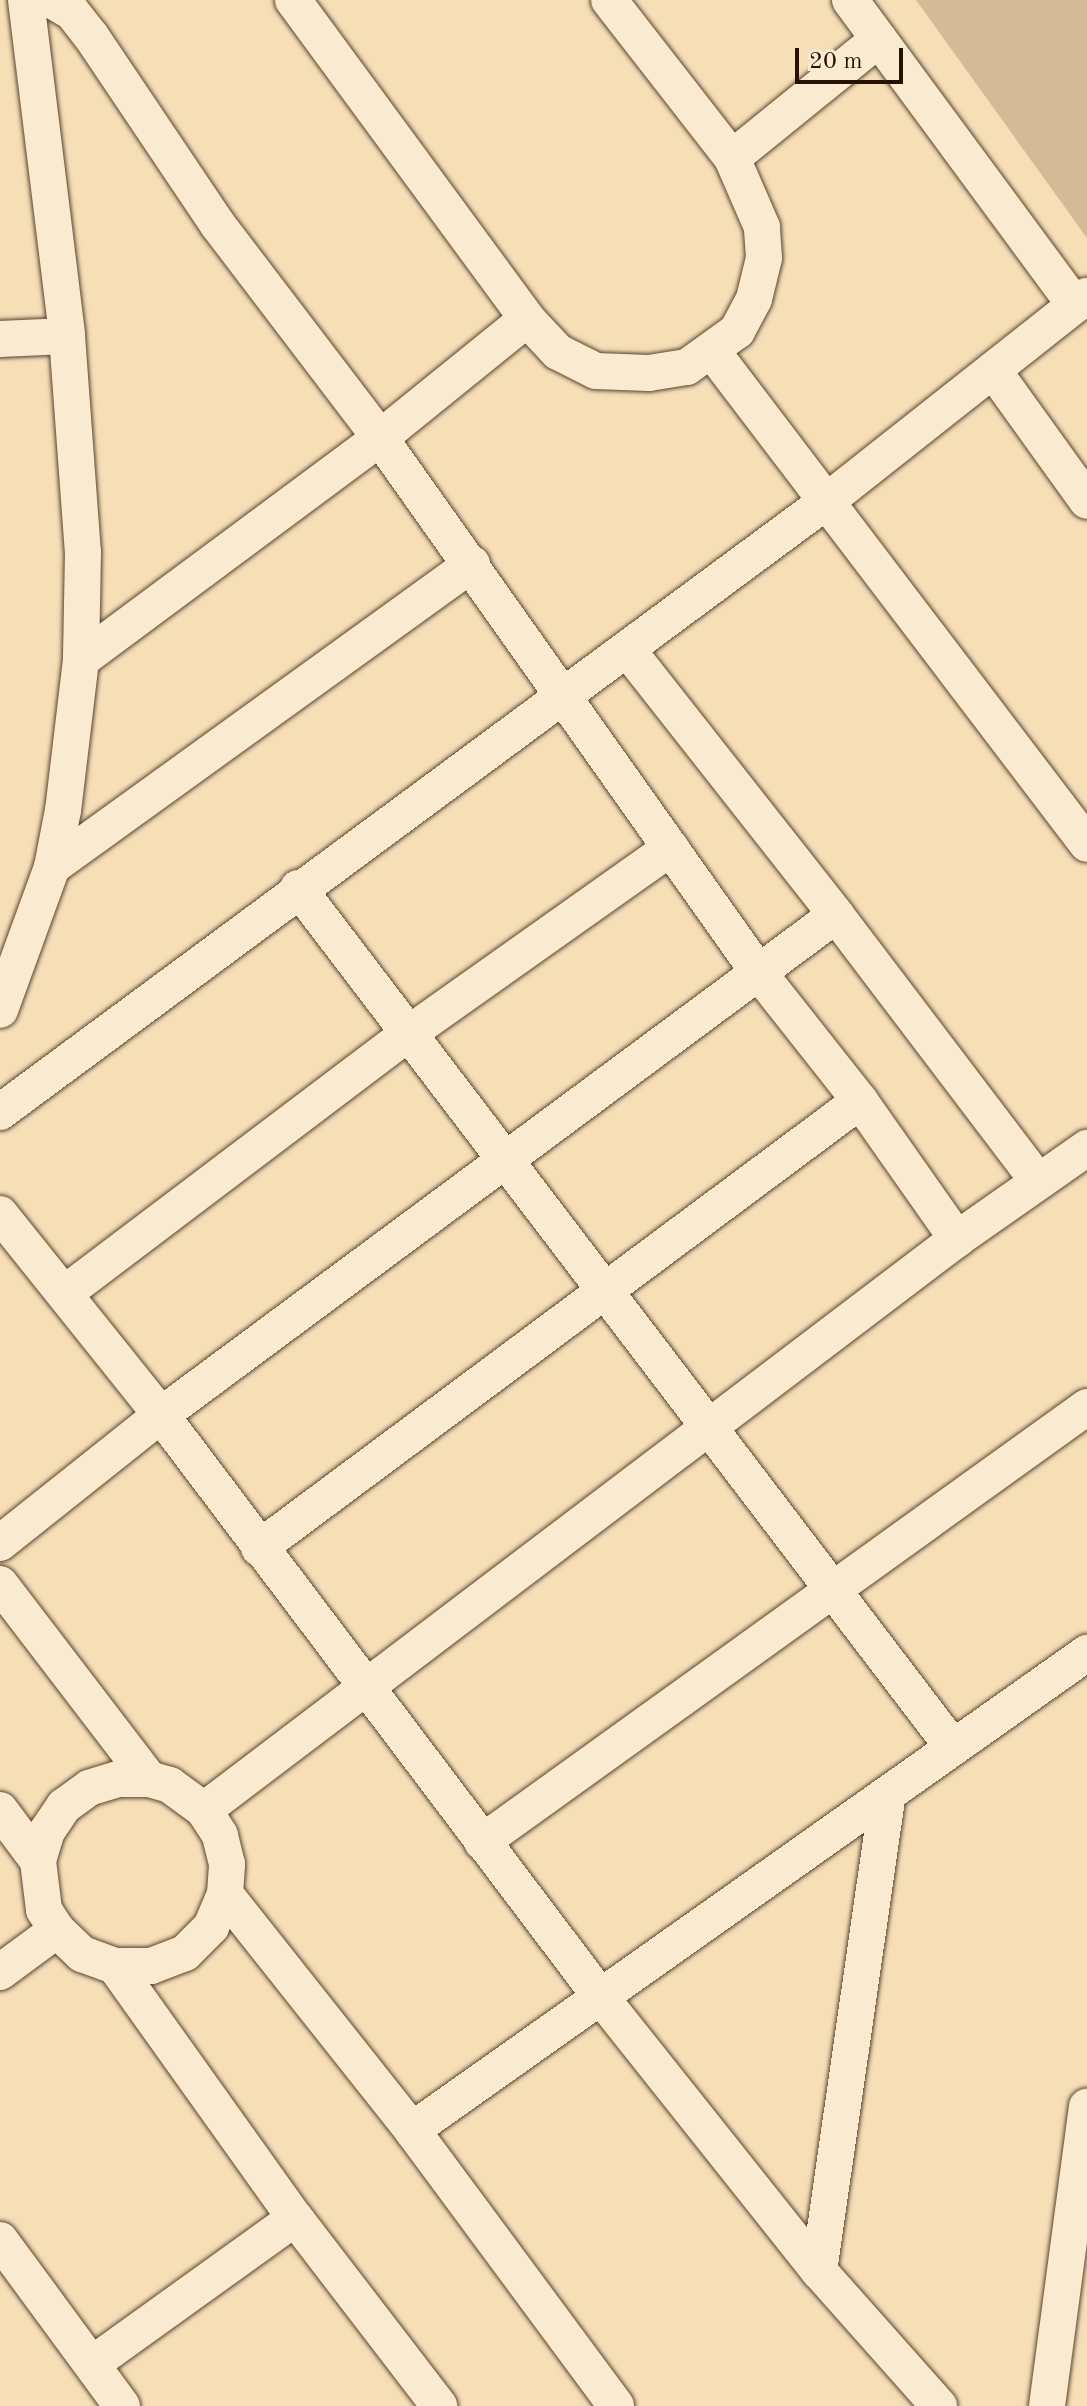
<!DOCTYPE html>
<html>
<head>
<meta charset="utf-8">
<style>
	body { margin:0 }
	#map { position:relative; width:1087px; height:2406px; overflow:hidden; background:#f6deb7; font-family:"Old Standard TT",serif }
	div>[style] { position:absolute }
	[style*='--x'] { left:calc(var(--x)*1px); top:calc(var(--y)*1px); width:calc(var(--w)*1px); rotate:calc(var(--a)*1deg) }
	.green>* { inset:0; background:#d3bb98 }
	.roads { filter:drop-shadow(0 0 2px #5a4430) drop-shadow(0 0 2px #5a4430) }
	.street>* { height:36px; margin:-18px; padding:0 18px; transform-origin:18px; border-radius:18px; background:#f9ead0 }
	span { translate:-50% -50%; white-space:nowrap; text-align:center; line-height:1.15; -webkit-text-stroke:6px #f9ead0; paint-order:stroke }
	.scale { position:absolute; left:795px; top:48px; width:108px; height:36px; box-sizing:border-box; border:4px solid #261103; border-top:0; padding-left:10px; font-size:24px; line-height:28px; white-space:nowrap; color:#261103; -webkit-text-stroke:6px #f9ead0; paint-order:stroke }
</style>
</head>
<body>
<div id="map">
	<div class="green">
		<i style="clip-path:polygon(916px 0,1087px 0,1087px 238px)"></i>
	</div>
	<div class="roads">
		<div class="street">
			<i style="--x:26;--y:0;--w:338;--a:83"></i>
			<i style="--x:51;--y:0;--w:24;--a:30"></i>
			<i style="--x:72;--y:12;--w:31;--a:52"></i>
			<i style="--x:91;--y:36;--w:228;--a:56.1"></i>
			<i style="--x:218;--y:225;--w:268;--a:52.7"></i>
			<i style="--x:380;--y:438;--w:656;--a:54.69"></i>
			<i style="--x:759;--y:973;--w:163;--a:51.7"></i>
			<i style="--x:860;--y:1101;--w:169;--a:54.9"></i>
			<i style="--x:293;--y:0;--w:396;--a:53.7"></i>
			<i style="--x:527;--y:319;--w:45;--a:46.8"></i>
			<i style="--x:558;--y:352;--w:42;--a:26.6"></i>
			<i style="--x:596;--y:371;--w:53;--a:2.2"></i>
			<i style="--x:649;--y:373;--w:38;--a:-9"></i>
			<i style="--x:687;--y:367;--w:62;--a:-35.8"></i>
			<i style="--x:737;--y:331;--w:36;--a:-62"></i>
			<i style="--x:754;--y:299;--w:42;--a:-76.3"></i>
			<i style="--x:764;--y:258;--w:31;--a:-94"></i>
			<i style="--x:762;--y:227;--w:75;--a:-113.5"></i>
			<i style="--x:732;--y:158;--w:200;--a:-127.9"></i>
			<i style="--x:850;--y:0;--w:379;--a:53.6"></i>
			<i style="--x:732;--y:158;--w:189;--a:-39"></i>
			<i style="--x:0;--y:339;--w:67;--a:-2.6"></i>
			<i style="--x:67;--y:336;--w:217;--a:85.8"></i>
			<i style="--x:83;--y:552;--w:108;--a:91.1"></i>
			<i style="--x:81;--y:660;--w:151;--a:96.8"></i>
			<i style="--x:63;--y:810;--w:58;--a:100.9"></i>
			<i style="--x:52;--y:867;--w:152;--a:110"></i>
			<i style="--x:712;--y:351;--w:619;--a:52.74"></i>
			<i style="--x:993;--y:370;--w:161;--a:54.3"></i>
			<i style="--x:627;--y:649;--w:338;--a:51.8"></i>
			<i style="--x:81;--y:660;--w:372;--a:-36.6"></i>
			<i style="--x:380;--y:438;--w:189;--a:-39"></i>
			<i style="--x:52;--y:867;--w:518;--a:-35.81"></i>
			<i style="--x:298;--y:888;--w:1077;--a:52.69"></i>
			<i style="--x:0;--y:1112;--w:1028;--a:-36.46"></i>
			<i style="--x:827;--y:501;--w:331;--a:-38.3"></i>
			<i style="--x:0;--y:1214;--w:258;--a:51.3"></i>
			<i style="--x:161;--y:1415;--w:728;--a:52.93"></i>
			<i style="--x:600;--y:1996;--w:352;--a:51.5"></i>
			<i style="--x:819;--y:2271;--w:181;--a:48.4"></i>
			<i style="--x:65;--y:1293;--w:430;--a:-37.1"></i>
			<i style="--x:408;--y:1034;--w:322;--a:-35.3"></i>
			<i style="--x:0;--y:1543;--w:206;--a:-38.5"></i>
			<i style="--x:161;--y:1415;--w:840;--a:-36.53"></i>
			<i style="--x:836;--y:915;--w:334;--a:52.8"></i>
			<i style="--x:259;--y:1548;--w:749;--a:-36.64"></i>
			<i style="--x:0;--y:1584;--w:245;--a:52.6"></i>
			<i style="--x:0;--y:1810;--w:64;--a:53.3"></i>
			<i style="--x:38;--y:1861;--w:49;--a:83"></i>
			<i style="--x:44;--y:1910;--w:24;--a:57"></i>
			<i style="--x:57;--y:1930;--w:35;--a:44"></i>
			<i style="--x:82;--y:1954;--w:35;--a:20"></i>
			<i style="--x:115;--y:1966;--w:36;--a:0"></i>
			<i style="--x:151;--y:1966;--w:36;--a:-21"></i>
			<i style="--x:185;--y:1953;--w:37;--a:-45"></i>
			<i style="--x:211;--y:1927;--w:36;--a:-67"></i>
			<i style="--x:225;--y:1894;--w:30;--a:-86"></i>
			<i style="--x:227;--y:1864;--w:30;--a:-104"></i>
			<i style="--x:220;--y:1835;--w:30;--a:-123"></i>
			<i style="--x:204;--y:1810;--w:42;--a:-143.7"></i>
			<i style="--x:170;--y:1785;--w:22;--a:-164"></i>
			<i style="--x:149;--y:1779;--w:31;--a:180"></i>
			<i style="--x:118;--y:1779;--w:30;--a:163"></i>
			<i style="--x:89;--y:1788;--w:31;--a:144"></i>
			<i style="--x:64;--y:1806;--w:30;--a:124"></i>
			<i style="--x:47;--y:1831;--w:31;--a:107"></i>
			<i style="--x:204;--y:1810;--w:945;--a:-37.17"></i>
			<i style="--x:957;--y:1239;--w:159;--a:-35"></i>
			<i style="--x:482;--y:1842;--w:745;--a:-35.72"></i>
			<i style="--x:225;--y:1894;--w:301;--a:51.6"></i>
			<i style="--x:412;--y:2130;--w:343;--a:53.5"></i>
			<i style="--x:115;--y:1966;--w:310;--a:54.5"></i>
			<i style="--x:295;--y:2218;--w:237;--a:52.5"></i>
			<i style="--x:0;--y:1972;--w:71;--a:-36.4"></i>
			<i style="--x:412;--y:2130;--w:827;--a:-35.25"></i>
			<i style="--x:0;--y:2240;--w:206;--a:53.7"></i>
			<i style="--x:819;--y:2271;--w:479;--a:-81.8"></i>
			<i style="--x:92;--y:2364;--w:250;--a:-35.7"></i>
			<i style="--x:1047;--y:2406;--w:302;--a:-82.4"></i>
		</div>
	</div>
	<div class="scale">20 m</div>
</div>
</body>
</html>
